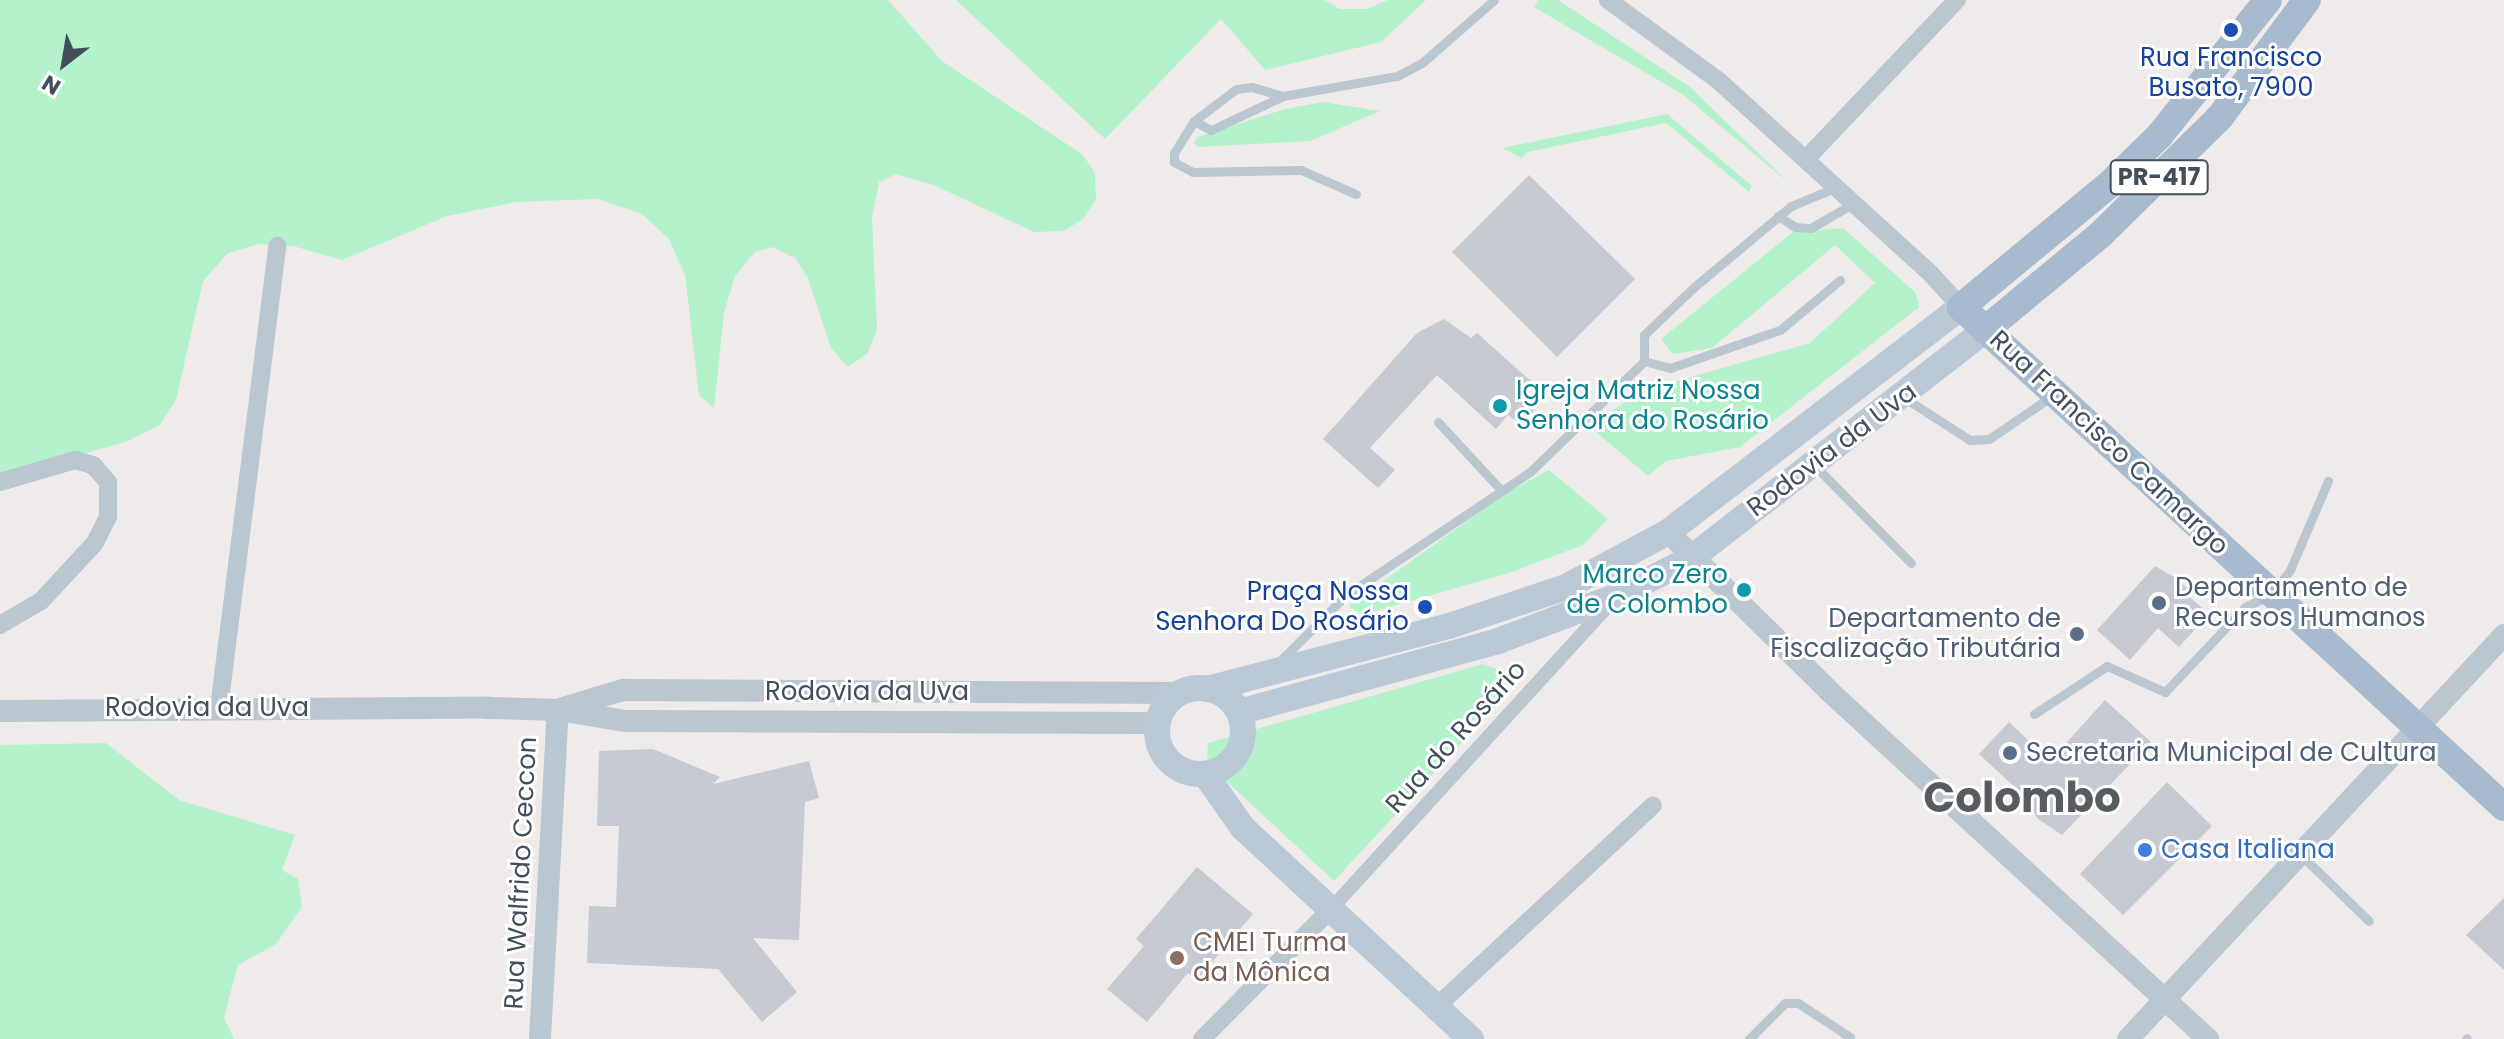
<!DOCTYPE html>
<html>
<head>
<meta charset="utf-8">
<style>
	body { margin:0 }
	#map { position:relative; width:2504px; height:1039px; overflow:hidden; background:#efebeb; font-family:Poppins,sans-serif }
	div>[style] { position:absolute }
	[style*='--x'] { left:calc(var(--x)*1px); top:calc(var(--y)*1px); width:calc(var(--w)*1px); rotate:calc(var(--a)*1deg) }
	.green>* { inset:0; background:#b4f2cb }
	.building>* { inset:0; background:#c6cad2 }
	.service>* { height:9px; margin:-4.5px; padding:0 4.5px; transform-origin:4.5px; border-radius:4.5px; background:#bac6d0 }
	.pedestrian>* { height:14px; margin:-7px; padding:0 7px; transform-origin:7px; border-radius:7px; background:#bac6d0 }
	.minor>* { height:18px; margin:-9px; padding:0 9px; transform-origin:9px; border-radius:9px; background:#bac6d0 }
	.tertiary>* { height:22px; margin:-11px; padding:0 11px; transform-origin:11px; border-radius:11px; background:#bac6d0 }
	.secondary>* { height:26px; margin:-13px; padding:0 13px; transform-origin:13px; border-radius:13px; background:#bbc9d7 }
	.secondary>.ring { margin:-13px; padding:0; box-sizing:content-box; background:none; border:26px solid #bbc9d7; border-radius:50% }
	.primary>* { height:28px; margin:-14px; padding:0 14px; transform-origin:14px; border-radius:14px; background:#a8bbce }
	.dots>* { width:22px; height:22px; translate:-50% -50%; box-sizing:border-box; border:4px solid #fff; border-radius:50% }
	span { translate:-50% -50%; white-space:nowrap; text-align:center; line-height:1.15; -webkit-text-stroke:6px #fff; paint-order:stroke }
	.shield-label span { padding:2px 6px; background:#fff; border:2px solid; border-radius:6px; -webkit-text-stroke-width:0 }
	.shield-label { font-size:24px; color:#424f5a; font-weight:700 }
	.transit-label { font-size:26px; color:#164399 }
	.right { translate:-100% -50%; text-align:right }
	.culture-label { font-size:26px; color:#0d838f }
	.left { translate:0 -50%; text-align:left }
	.street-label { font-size:26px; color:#424f5a }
	.service-label { font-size:26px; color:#4e5e75 }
	.shop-label { font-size:26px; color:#366cbe }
	.education-label { font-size:26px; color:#785e54 }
	.town-label { font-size:42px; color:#585c61; font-weight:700 }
	.north { position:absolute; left:24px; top:24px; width:80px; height:80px; -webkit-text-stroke:6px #fff; paint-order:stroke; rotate:211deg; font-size:22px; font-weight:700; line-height:32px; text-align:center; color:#424f5a }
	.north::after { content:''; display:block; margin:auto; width:28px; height:36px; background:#424f5a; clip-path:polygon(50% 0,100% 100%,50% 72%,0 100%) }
</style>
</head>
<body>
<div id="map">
	<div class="green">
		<i style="clip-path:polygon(0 0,888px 0,942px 61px,1083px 155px,1095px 173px,1096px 199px,1083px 219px,1064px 231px,1034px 232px,936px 186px,896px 174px,879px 182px,872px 218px,877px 329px,868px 353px,848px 367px,831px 348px,808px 278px,795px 258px,773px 247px,755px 252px,735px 276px,724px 313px,714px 408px,699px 395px,685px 275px,669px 239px,642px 214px,598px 199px,516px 202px,447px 216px,342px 260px,293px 246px,259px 244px,228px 253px,203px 281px,176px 400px,160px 425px,125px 442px,0 477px)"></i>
		<i style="clip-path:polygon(956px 0,1324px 0,1340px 9px,1367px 9px,1388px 0,1426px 0,1381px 42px,1265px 70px,1221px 19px,1105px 139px)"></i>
		<i style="clip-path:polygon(1538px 0,1558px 0,1690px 87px,1789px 183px,1682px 94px,1534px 7px)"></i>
		<i style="clip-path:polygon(1323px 102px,1380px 111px,1310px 141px,1198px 147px,1194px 143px,1197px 137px,1285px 109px)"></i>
		<i style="clip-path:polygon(1667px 114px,1752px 186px,1749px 192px,1666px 123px,1528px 152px,1521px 158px,1502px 148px)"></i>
		<i style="clip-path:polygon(1843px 228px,1916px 293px,1919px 307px,1740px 447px,1666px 461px,1648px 476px,1590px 427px,1639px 392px,1810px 343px,1875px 283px,1835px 245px,1712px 348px,1673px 354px,1661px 339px,1793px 232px)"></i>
		<i style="clip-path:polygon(1549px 470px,1608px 519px,1583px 545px,1509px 573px,1361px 615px,1349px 606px,1503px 495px)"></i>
		<i style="clip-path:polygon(1483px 664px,1505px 672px,1505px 696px,1334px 881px,1207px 763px,1208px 743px)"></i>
		<i style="clip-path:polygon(106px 743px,179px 800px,295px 835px,282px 870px,298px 879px,302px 907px,276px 944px,238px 965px,224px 1018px,234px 1039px,0 1039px,0 745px)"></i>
	</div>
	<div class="building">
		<i style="clip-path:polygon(1529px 175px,1635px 279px,1557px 357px,1452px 252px)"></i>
		<i style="clip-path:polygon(1444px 319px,1471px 338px,1477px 333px,1533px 383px,1523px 402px,1534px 411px,1522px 425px,1508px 415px,1496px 429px,1437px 375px,1370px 448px,1395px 470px,1378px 488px,1323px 439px,1417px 333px)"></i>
		<i style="clip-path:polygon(2155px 566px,2179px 580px,2187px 588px,2184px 592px,2209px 614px,2179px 647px,2158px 628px,2130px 660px,2097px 630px)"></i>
		<i style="clip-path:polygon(2105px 700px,2151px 742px,2062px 835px,2038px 819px,2021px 793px,1979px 754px,2009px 722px,2050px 761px)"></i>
		<i style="clip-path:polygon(653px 749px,720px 777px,713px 784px,809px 761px,819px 798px,805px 802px,799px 940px,753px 938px,797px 992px,762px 1022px,718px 969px,587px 963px,589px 906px,616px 907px,619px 826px,597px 826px,599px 751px)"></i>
		<i style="clip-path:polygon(2167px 782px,2212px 826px,2123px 915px,2080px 874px)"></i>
		<i style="clip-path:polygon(1197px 867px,1253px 914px,1197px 980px,1188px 973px,1147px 1022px,1107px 989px,1144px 946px,1136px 939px)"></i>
		<i style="clip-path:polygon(2504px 898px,2504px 970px,2466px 935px)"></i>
	</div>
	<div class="service">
		<i style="--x:1283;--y:96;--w:33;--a:-164"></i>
		<i style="--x:1251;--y:87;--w:15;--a:172"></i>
		<i style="--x:1236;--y:89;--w:53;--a:142.7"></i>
		<i style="--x:1194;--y:121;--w:19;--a:28"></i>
		<i style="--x:1211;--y:130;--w:80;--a:-25.3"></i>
		<i style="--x:1283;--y:96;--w:116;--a:-10"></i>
		<i style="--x:1397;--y:76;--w:30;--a:-28"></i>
		<i style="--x:1423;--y:62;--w:94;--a:-41.1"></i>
		<i style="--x:1194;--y:121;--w:38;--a:122"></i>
		<i style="--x:1174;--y:153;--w:9;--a:90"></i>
		<i style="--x:1174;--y:162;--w:21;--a:28"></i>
		<i style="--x:1193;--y:172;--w:108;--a:-1.1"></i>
		<i style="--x:1301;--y:170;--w:60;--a:23.6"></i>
		<i style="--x:1837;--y:187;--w:50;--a:157.6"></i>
		<i style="--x:1791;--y:206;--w:126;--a:140.1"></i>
		<i style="--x:1694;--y:287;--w:69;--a:136.2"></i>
		<i style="--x:1644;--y:335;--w:26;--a:90"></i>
		<i style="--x:1644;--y:361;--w:27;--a:15"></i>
		<i style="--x:1670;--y:368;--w:116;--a:-19.1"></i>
		<i style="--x:1780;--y:330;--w:78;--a:-39.8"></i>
		<i style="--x:1778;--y:216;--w:20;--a:33"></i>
		<i style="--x:1795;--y:227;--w:16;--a:4"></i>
		<i style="--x:1811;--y:228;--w:50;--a:-30.2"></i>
		<i style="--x:1903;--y:397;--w:80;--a:32.7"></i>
		<i style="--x:1970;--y:440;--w:19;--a:-3"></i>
		<i style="--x:1989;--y:439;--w:76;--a:-34.3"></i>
		<i style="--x:1438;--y:422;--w:93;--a:47.2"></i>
		<i style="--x:1814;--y:465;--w:138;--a:45.3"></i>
		<i style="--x:1278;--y:663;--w:96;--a:-45"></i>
		<i style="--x:1346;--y:595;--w:221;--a:-33.8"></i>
		<i style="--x:1530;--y:472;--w:159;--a:-44.2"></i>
		<i style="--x:2034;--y:714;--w:87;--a:-33.3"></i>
		<i style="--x:2107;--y:666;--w:64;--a:24.1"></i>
		<i style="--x:2165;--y:692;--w:117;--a:-46.7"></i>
		<i style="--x:2245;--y:607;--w:30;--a:-26"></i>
		<i style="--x:2272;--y:594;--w:30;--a:-53"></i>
		<i style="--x:2290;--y:570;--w:97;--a:-66.9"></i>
		<i style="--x:2300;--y:854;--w:96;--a:44.2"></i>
		<i style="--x:1749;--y:1039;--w:51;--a:-45"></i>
		<i style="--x:1785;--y:1003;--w:13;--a:0"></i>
		<i style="--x:1798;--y:1003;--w:62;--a:33.2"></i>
		<i style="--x:2466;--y:1039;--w:1;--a:-45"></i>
	</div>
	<div class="pedestrian">
		<i style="--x:1331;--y:909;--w:411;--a:-47.6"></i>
	</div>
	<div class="minor">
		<i style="--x:1608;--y:0;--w:137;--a:36.1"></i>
		<i style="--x:1719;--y:81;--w:287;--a:42.3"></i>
		<i style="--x:1931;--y:274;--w:45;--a:47.7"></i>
		<i style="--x:1806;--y:159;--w:219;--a:-46.5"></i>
		<i style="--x:0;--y:482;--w:78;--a:-16.3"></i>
		<i style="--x:75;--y:460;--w:19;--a:16"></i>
		<i style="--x:93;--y:465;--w:23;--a:49"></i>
		<i style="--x:108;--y:482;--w:35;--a:90"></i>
		<i style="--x:108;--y:517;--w:30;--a:117"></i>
		<i style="--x:94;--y:544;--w:78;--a:132.9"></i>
		<i style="--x:41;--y:601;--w:48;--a:149.7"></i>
		<i style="--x:219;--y:708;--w:466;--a:-82.8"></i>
		<i style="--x:1436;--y:1007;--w:296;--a:-42.9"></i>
		<i style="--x:1202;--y:1039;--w:183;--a:-45.2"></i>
	</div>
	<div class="tertiary">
		<i style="--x:1668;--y:532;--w:226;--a:44.6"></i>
		<i style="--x:1829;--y:691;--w:515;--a:42.56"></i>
		<i style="--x:563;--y:708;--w:63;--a:-16.7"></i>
		<i style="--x:623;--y:690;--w:557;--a:0.31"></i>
		<i style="--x:0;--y:711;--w:488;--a:-0.4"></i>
		<i style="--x:488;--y:708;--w:70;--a:1.6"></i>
		<i style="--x:558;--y:710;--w:69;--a:9.2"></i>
		<i style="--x:626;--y:721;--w:532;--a:0.22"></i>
		<i style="--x:540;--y:1039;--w:329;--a:-86.9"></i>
		<i style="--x:2128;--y:1039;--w:552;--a:-47.06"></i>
	</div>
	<div class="secondary">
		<i class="ring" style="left:1157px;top:688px;width:60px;height:60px"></i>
		<i style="--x:1207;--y:689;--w:250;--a:-14.6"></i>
		<i style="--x:1449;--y:626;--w:123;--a:-18.4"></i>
		<i style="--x:1566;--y:587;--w:116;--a:-28.3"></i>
		<i style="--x:1668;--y:532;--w:369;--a:-37.5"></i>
		<i style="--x:1239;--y:712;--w:269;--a:-15.3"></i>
		<i style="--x:1498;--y:641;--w:127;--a:-20.7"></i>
		<i style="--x:1617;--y:596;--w:82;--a:-26.9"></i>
		<i style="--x:1690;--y:559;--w:373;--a:-37.8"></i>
		<i style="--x:1205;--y:774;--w:66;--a:54.9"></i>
		<i style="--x:1243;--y:828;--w:311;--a:42.8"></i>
	</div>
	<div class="primary">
		<i style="--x:2268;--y:0;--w:173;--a:128.7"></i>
		<i style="--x:2160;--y:135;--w:69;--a:135.6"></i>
		<i style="--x:2111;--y:183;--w:195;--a:140.4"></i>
		<i style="--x:1961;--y:307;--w:738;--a:42.64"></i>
		<i style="--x:1985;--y:330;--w:151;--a:-39.6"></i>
		<i style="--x:2101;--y:234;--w:167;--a:-44.5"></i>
		<i style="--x:2220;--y:117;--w:146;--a:-53.4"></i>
	</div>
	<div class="dots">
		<i style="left:2231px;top:30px;background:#1a4fb4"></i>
		<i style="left:1500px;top:406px;background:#0f9aa8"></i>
		<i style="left:1744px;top:590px;background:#0f9aa8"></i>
		<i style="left:2159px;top:603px;background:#5c6f8a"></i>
		<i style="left:1425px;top:607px;background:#1a4fb4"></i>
		<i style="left:2077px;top:634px;background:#5c6f8a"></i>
		<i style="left:2010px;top:753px;background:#5c6f8a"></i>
		<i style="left:2145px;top:850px;background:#3f7fe0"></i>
		<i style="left:1177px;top:958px;background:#8d6e63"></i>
	</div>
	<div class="shield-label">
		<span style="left:2159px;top:177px">PR-417</span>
	</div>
	<div class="transit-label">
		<span style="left:2231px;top:73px">Rua Francisco<br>Busato, 7900</span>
		<span class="right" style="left:1409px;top:607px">Praça Nossa<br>Senhora Do Rosário</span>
	</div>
	<div class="culture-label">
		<span class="left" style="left:1516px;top:406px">Igreja Matriz Nossa<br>Senhora do Rosário</span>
		<span class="right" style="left:1728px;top:590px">Marco Zero<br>de Colombo</span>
	</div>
	<div class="street-label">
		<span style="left:2109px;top:443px;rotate:43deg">Rua Francisco Camargo</span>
		<span style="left:1832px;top:450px;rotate:-37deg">Rodovia da Uva</span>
		<span style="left:867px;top:692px">Rodovia da Uva</span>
		<span style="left:207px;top:708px">Rodovia da Uva</span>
		<span style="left:1456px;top:737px;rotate:-48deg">Rua do Rosário</span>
		<span style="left:521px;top:873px;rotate:-87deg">Rua Walfrido Ceccon</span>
	</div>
	<div class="service-label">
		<span class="left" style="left:2175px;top:603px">Departamento de<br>Recursos Humanos</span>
		<span class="right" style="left:2061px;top:634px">Departamento de<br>Fiscalização Tributária</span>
		<span class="left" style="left:2026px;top:753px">Secretaria Municipal de Cultura</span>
	</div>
	<div class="shop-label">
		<span class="left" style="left:2161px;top:850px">Casa Italiana</span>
	</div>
	<div class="education-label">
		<span class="left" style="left:1193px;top:958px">CMEI Turma<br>da Mônica</span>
	</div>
	<div class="town-label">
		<span style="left:2022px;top:798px">Colombo</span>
	</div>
	<div class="north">N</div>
</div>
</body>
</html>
